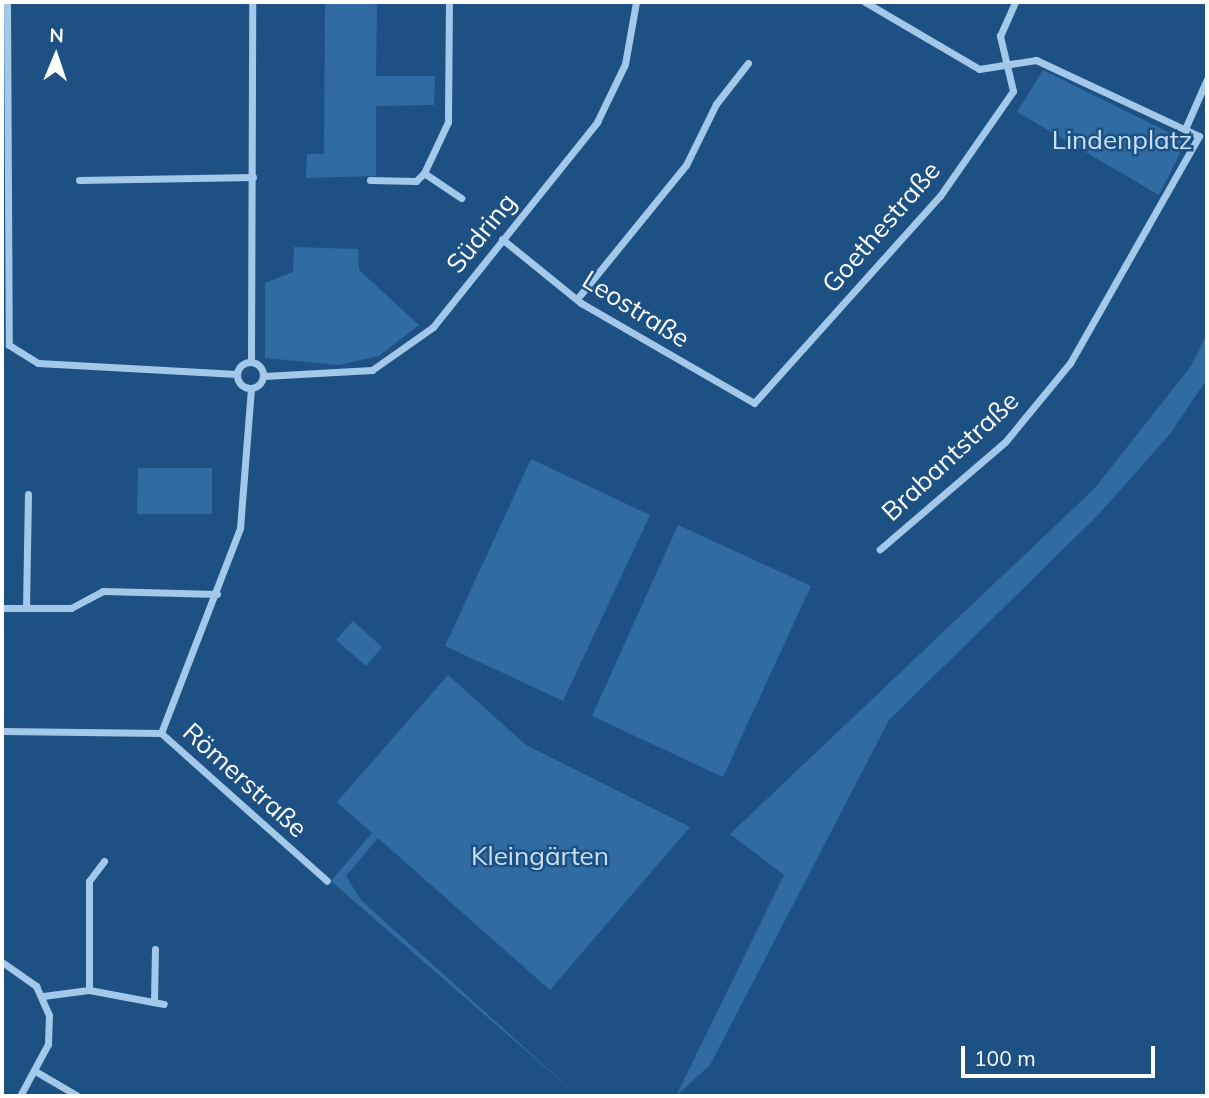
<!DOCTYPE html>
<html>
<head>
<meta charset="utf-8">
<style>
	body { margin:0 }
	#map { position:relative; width:1209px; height:1098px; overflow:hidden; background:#1d5183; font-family:Mulish,sans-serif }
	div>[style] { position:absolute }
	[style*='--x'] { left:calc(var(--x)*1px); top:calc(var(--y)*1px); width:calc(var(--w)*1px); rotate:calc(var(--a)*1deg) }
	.green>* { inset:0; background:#306ba1 }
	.street>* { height:7px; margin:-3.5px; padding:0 3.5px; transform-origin:3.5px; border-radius:3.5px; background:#a3c8ea }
	.street>.ring { margin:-3.5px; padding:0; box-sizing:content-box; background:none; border:7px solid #a3c8ea; border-radius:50% }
	span { translate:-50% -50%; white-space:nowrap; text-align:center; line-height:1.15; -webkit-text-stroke:5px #1d5183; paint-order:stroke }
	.park-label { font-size:26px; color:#c8e1f7 }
	.street-label { font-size:26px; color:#fff }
	.frame { position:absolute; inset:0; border:4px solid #fff; pointer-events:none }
	.north { position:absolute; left:21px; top:21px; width:70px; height:70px; -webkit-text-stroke:5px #1d5183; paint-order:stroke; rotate:2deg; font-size:19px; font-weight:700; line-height:28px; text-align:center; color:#fff }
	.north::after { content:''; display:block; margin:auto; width:24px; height:32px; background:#fff; clip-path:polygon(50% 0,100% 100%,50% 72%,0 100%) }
	.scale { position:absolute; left:961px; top:1046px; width:194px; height:32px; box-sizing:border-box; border:4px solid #fff; border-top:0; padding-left:9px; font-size:21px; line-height:24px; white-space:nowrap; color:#fff; -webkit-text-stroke:5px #1d5183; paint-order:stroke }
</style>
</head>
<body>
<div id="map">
	<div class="green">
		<i style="clip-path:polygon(325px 2px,377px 2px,376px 76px,435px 76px,434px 105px,376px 106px,376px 176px,306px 178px,307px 154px,324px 154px)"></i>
		<i style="clip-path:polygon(1043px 70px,1180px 138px,1183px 147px,1159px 195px,1017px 112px)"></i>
		<i style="clip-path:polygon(294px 247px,358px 249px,359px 270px,419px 325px,379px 356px,339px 365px,265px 358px,265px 283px,293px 272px)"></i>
		<i style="clip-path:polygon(1207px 334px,1207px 379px,1170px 434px,1098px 515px,889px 720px,710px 1065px,676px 1096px,784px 875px,730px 834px,1095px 488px,1191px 366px)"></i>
		<i style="clip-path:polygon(531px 459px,650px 515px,563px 701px,445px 646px)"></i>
		<i style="clip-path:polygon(138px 468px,212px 468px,212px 514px,137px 514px)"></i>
		<i style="clip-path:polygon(678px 525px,811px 586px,723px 777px,592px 716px)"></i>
		<i style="clip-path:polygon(353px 621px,382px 647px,366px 666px,336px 640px)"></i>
		<i style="clip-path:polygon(448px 675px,526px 745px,690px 827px,550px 990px,378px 838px,346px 876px,361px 900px,578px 1096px,331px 881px,372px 833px,337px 802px)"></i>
	</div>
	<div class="street">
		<i style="--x:7;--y:2;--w:343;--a:89.7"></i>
		<i style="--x:9;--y:345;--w:34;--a:32"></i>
		<i style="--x:38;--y:363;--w:199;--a:3.2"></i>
		<i style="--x:449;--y:2;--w:120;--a:90.5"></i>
		<i style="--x:448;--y:122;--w:56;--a:115.2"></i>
		<i style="--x:424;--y:173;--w:45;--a:34"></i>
		<i style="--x:865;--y:2;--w:132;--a:30.4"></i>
		<i style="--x:979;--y:69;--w:58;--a:-9"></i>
		<i style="--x:1036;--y:60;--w:180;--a:25"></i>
		<i style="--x:1199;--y:136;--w:261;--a:119.6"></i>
		<i style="--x:1070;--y:363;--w:102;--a:129.4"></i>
		<i style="--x:1005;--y:442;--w:165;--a:139.4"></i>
		<i style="--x:1185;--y:129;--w:55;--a:-66.3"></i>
		<i style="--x:79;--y:180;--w:174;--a:-1"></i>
		<i style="--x:370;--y:180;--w:46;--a:1.2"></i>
		<i style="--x:416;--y:181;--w:11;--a:-45"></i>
		<i style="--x:502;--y:239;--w:102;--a:39"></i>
		<i style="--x:581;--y:303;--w:200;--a:30"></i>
		<i style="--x:754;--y:403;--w:278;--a:-48.1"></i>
		<i style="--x:940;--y:196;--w:128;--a:-55.2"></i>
		<i style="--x:1013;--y:91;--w:57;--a:-103.3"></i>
		<i style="--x:1000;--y:36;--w:37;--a:-66"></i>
		<i style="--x:577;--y:299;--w:173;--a:-50.9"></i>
		<i style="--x:686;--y:165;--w:68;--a:-63.8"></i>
		<i style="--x:716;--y:104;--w:52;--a:-52"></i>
		<i class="ring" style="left:237px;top:362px;width:19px;height:19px"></i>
		<i style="--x:251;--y:362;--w:360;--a:-89.8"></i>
		<i style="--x:264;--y:376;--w:108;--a:-3.2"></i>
		<i style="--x:372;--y:370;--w:75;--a:-35.2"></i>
		<i style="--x:433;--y:327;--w:263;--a:-51.3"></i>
		<i style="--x:597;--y:122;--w:64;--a:-64.2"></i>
		<i style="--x:625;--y:64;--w:63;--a:-79.9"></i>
		<i style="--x:2;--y:608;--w:69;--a:0"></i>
		<i style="--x:71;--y:608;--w:36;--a:-28"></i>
		<i style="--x:103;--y:591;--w:114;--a:1.5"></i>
		<i style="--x:26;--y:608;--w:114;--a:-89"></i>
		<i style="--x:2;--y:731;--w:159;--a:0.7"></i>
		<i style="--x:161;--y:733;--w:222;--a:41.7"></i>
		<i style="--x:161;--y:733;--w:220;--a:-68.9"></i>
		<i style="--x:240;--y:528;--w:140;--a:-85.5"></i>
		<i style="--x:2;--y:962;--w:42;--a:35.2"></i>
		<i style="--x:36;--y:986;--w:32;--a:66"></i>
		<i style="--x:49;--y:1015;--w:29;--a:92"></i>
		<i style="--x:48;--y:1044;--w:59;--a:118.3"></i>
		<i style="--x:89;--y:990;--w:109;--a:-90"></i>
		<i style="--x:89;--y:881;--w:25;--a:-53"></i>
		<i style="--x:43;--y:996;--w:46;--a:-7.4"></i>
		<i style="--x:89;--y:990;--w:76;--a:10.6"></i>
		<i style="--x:154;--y:1001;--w:52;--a:-88.9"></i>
		<i style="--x:35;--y:1071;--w:50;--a:30.2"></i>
	</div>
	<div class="park-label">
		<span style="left:1122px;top:140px">Lindenplatz</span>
		<span style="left:540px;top:856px">Kleingärten</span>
	</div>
	<div class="street-label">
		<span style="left:881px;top:227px;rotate:-49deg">Goethestraße</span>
		<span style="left:481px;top:233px;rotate:-51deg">Südring</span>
		<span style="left:636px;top:309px;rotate:32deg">Leostraße</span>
		<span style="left:950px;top:456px;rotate:-43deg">Brabantstraße</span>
		<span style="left:245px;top:780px;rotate:42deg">Römerstraße</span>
	</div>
	<div class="frame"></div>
	<div class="north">N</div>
	<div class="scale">100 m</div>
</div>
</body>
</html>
